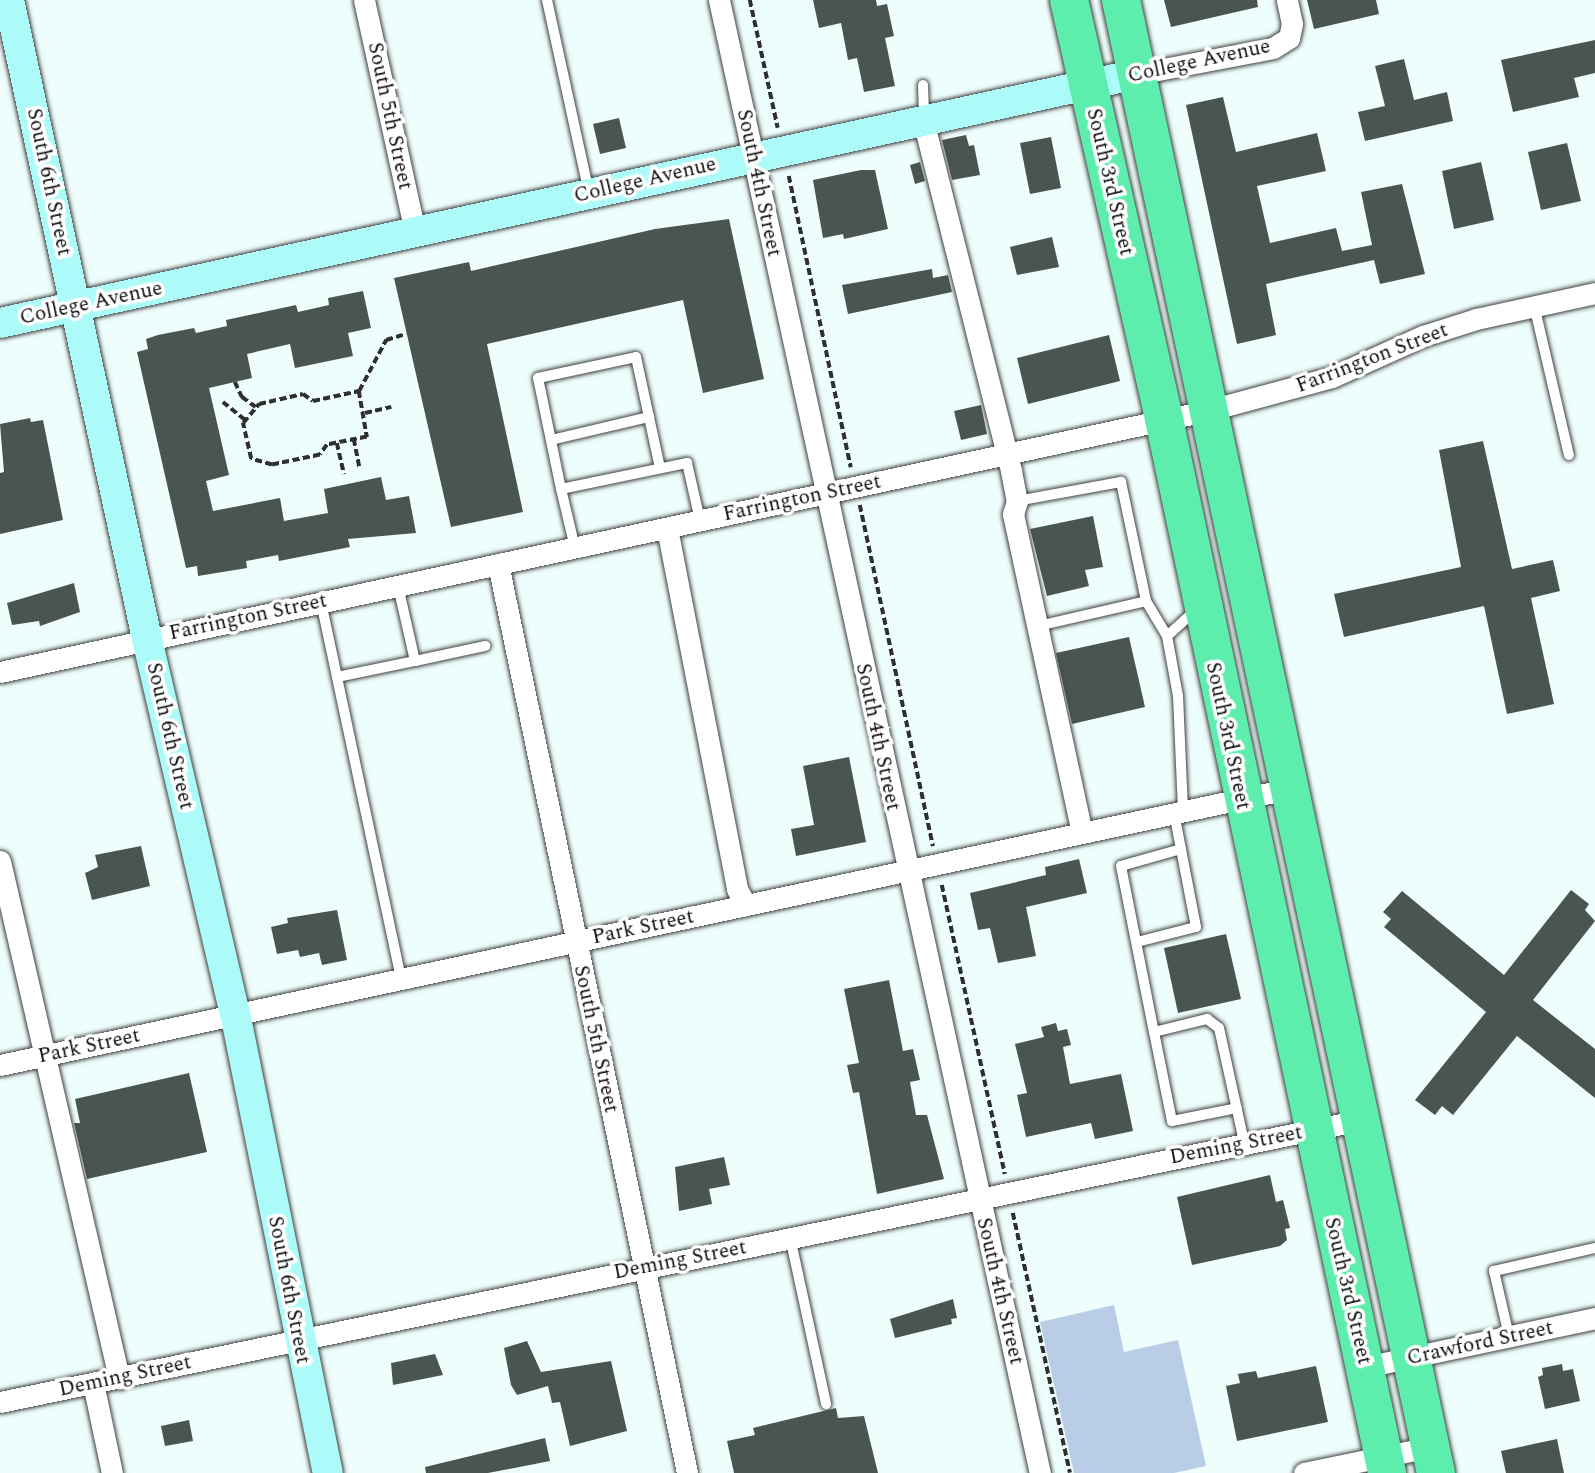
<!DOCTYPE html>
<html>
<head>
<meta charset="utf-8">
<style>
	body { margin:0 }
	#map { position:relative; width:1595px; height:1473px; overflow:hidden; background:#eefefc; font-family:Spectral,serif }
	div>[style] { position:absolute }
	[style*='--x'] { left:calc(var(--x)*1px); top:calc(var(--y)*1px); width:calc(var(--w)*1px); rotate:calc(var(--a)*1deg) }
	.green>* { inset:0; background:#b9cde7 }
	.building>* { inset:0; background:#4a554f }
	.path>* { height:3.5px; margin-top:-1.75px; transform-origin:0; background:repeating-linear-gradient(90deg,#2f2f2f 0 7px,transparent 0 10.5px) }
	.roads { filter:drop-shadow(0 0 2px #404040) drop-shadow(0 0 2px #404040) }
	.lane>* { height:10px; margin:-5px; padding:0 5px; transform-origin:5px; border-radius:5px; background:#fff }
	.street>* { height:21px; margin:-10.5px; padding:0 10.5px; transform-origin:10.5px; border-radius:10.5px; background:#fff }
	.secondary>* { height:30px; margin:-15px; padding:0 15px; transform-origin:15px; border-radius:15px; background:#acfbf9 }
	.highway>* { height:38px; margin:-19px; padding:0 19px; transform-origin:19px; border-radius:19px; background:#5dedac }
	span { translate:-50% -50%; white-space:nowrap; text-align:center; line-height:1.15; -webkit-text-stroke:7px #fff; paint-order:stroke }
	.street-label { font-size:21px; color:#0d0d0d }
</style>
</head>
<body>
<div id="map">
	<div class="green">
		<i style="clip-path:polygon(1114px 1305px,1124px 1352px,1178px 1340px,1206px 1466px,1174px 1473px,1074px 1473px,1040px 1322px)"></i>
	</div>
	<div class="building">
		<i style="clip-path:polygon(813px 0,876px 0,877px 6px,887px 4px,894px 36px,885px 38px,895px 86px,864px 92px,857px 58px,848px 60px,841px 23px,819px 28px)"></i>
		<i style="clip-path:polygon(1164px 0,1257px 0,1258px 7px,1171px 27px)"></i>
		<i style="clip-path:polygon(1307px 0,1376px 0,1379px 14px,1314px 29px)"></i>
		<i style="clip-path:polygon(1595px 40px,1595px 73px,1574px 78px,1579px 97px,1513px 112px,1501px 60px)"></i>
		<i style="clip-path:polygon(1404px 59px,1414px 100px,1447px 92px,1453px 121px,1365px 141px,1358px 112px,1385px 106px,1375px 66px)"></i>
		<i style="clip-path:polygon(1223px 97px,1236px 152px,1317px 133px,1326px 171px,1257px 186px,1270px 243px,1336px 228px,1342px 251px,1372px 245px,1361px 192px,1402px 184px,1425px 274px,1380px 284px,1374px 260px,1266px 284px,1276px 335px,1237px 344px,1186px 105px)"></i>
		<i style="clip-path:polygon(619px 118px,626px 148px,600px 154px,593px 124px)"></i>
		<i style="clip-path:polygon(966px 135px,969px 146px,974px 145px,980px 175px,952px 180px,942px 140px)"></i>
		<i style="clip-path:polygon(1051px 137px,1061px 188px,1030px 194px,1020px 143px)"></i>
		<i style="clip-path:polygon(1567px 143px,1581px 201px,1541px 210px,1528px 152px)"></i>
		<i style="clip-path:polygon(920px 162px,925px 181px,915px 184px,910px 165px)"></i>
		<i style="clip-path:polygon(1481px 162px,1494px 220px,1454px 229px,1442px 171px)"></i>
		<i style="clip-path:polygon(861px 170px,875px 170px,888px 229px,844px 239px,843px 234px,823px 238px,813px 180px)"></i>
		<i style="clip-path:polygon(729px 219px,764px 379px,703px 393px,683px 300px,487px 344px,523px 512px,451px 527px,394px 278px,469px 262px,471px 271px,655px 229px)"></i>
		<i style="clip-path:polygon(1052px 237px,1059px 267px,1017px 275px,1010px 247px)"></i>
		<i style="clip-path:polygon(932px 269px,933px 278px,948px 275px,952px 292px,848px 314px,842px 285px)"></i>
		<i style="clip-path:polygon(363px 291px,371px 328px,348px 333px,353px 356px,295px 368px,290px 344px,247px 354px,252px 378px,209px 388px,229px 475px,206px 481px,213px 511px,280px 498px,284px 521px,328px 513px,324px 489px,381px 477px,386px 500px,409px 496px,416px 533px,348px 539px,350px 547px,279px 561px,278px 555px,246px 561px,247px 568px,198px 576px,197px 566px,186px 568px,137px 352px,148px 349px,146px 339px,158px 335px,194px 328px,196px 333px,227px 326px,226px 320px,296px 305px,298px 312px,329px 305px,328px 298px)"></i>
		<i style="clip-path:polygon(1109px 335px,1120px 381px,1028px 404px,1017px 358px)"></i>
		<i style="clip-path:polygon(981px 405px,987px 434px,961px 440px,954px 411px)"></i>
		<i style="clip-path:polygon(30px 418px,31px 422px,43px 420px,63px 520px,0 534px,0 473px,4px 472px,0 424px)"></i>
		<i style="clip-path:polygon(1483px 441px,1512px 569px,1553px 560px,1560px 591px,1531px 598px,1554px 704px,1507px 714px,1484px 606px,1344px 637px,1334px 594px,1461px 567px,1439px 450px)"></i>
		<i style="clip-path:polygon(1093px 516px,1103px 567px,1085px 570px,1089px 586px,1047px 596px,1030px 529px)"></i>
		<i style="clip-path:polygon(74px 583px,80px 612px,40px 626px,39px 621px,12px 625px,7px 603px)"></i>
		<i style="clip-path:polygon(1129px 637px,1145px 707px,1072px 724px,1056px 653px)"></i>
		<i style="clip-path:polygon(849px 757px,866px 842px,796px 856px,791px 829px,814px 825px,803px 766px)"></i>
		<i style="clip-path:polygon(141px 846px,150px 886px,92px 900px,85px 873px,98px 867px,95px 855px)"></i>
		<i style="clip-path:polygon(1079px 859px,1087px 893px,1026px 907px,1036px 956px,998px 963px,990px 928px,978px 930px,970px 893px,1046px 875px,1045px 867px)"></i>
		<i style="clip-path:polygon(1571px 890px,1589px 904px,1585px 910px,1595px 921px,1533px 1000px,1595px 1049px,1595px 1098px,1517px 1036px,1453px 1115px,1442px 1106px,1435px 1115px,1415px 1100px,1486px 1012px,1384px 927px,1391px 919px,1383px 912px,1402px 891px,1504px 975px)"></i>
		<i style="clip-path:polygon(337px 910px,347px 960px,322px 965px,319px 953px,300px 957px,298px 950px,277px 954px,271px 927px,288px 923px,287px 918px)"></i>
		<i style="clip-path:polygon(1226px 934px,1241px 999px,1178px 1013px,1164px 948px)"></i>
		<i style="clip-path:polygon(889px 980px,903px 1051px,913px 1049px,920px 1080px,910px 1082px,916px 1115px,927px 1115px,944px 1179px,877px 1194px,859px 1092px,853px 1093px,847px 1065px,859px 1063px,844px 989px)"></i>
		<i style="clip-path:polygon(1056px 1023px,1058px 1031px,1067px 1029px,1071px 1045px,1063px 1047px,1070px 1084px,1121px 1074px,1133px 1131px,1095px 1139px,1091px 1123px,1026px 1137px,1017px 1095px,1027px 1093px,1015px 1044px,1044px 1037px,1041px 1027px)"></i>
		<i style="clip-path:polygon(189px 1073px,207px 1152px,87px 1179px,74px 1123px,80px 1123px,75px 1099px)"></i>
		<i style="clip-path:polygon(724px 1157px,730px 1185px,709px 1189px,712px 1204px,679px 1211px,675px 1167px)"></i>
		<i style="clip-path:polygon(1270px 1175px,1276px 1202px,1283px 1200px,1290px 1228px,1285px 1229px,1287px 1240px,1280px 1246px,1192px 1265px,1177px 1197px)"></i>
		<i style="clip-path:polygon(953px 1299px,957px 1318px,951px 1319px,952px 1324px,895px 1338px,890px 1319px)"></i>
		<i style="clip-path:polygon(527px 1341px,541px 1372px,611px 1361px,627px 1431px,570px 1446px,560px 1402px,552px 1403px,548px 1386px,517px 1395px,511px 1385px,504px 1348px)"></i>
		<i style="clip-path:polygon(435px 1354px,443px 1375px,393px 1385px,391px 1363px)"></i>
		<i style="clip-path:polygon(1562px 1364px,1563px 1371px,1573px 1369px,1580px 1401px,1545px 1409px,1538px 1377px,1543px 1375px,1542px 1368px)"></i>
		<i style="clip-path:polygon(1316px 1366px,1328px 1422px,1237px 1441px,1226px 1386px,1240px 1383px,1238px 1374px,1256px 1371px,1258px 1378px)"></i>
		<i style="clip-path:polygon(836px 1408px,838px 1418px,864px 1416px,878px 1473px,734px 1473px,727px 1441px,755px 1435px,753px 1428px)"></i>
		<i style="clip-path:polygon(189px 1420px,193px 1441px,165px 1446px,161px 1426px)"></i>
		<i style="clip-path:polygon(545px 1438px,550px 1461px,488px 1473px,426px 1473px,425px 1467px)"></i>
		<i style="clip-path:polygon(1557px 1439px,1564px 1473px,1506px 1473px,1501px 1451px)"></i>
	</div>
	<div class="path">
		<i style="--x:750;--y:0;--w:131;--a:77.7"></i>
		<i style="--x:789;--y:176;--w:298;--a:78"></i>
		<i style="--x:235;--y:382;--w:17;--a:65"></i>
		<i style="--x:242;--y:397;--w:17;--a:36"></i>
		<i style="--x:359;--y:391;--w:47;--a:80.1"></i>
		<i style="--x:367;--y:437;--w:41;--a:168.7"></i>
		<i style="--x:327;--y:445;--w:12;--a:125"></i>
		<i style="--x:320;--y:455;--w:49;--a:168.2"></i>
		<i style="--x:272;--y:465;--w:22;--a:-164"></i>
		<i style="--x:251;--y:459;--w:37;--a:-103"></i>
		<i style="--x:243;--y:423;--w:25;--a:-50"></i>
		<i style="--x:259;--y:404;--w:45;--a:-12.8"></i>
		<i style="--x:303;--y:394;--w:12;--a:35"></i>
		<i style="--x:313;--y:401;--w:47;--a:-12.3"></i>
		<i style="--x:359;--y:391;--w:58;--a:-62.1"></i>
		<i style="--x:386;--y:340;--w:21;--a:-17"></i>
		<i style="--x:223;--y:402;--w:28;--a:39"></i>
		<i style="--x:365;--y:413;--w:27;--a:-13"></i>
		<i style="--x:354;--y:439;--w:31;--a:79"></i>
		<i style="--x:337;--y:443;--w:32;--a:77"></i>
		<i style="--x:860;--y:505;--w:349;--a:77.9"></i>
		<i style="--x:942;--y:885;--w:296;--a:77.7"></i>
		<i style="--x:1013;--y:1213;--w:266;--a:77.6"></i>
	</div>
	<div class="roads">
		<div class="lane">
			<i style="--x:547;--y:0;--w:198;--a:77.7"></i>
			<i style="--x:923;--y:85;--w:32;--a:88"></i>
			<i style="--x:1534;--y:305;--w:154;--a:76.9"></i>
			<i style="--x:551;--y:440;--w:101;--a:-13.2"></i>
			<i style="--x:561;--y:489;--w:113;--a:-101.7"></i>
			<i style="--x:538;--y:378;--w:100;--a:-12.1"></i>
			<i style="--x:636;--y:357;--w:114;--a:77.8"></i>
			<i style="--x:1017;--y:501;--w:106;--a:-10.4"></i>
			<i style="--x:1121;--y:482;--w:122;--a:78.1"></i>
			<i style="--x:1146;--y:601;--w:41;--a:59"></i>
			<i style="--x:1167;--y:636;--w:61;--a:79.6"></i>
			<i style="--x:1178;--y:696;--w:115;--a:87.5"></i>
			<i style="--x:575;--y:548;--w:61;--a:-103.3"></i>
			<i style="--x:561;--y:489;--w:129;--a:-11.7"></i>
			<i style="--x:687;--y:463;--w:58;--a:77.2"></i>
			<i style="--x:321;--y:602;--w:384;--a:78"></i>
			<i style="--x:1038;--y:626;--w:111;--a:-13"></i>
			<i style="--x:1167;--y:636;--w:40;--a:-42"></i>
			<i style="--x:415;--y:661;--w:72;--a:-12.1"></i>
			<i style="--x:337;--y:677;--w:80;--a:-11.6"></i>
			<i style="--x:415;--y:661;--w:77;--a:-102.8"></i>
			<i style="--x:1181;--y:849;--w:62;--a:164.2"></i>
			<i style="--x:1121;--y:866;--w:169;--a:78.8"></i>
			<i style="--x:1154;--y:1032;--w:55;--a:-13.8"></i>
			<i style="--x:1207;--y:1019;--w:15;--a:37"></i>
			<i style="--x:1219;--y:1028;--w:117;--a:77.6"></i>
			<i style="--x:1137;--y:942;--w:61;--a:-14.3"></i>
			<i style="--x:1196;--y:927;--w:116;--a:-100.9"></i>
			<i style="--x:1154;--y:1032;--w:91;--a:78.6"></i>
			<i style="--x:1172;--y:1121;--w:66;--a:-11.3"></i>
			<i style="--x:790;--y:1237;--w:171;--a:77.8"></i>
			<i style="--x:1509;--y:1336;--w:67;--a:-103"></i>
			<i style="--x:1494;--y:1271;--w:104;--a:-12.8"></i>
		</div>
		<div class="street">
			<i style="--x:364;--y:0;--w:238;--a:77.6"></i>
			<i style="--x:719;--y:0;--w:1508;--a:77.71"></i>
			<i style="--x:1137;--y:74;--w:138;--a:-10.8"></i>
			<i style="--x:1273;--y:48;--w:19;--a:-32"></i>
			<i style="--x:1289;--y:38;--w:14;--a:-78"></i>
			<i style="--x:1292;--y:24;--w:25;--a:-102"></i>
			<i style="--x:923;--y:120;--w:362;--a:75.9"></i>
			<i style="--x:1011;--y:471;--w:31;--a:79"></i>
			<i style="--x:1017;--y:501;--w:14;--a:107"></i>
			<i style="--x:1013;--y:514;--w:326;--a:77.8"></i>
			<i style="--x:667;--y:528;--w:368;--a:79"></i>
			<i style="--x:737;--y:889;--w:18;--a:61"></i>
			<i style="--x:498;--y:564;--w:928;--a:78.25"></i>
			<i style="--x:0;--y:672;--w:1238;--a:-12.22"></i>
			<i style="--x:1210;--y:410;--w:126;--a:-15.1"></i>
			<i style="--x:1332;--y:377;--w:100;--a:-24.3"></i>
			<i style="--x:1423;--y:336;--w:56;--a:-17.8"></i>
			<i style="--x:1476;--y:319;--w:122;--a:-12.3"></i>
			<i style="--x:0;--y:861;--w:531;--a:77.04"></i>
			<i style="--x:0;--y:1065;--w:1316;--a:-12.1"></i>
			<i style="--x:1365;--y:1367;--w:235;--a:-12"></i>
			<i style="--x:93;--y:1383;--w:92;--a:78.1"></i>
			<i style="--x:0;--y:1402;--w:1390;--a:-11.71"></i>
			<i style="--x:1304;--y:1473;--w:129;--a:-11.7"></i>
		</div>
		<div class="secondary">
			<i style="--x:9;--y:0;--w:654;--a:77.81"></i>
			<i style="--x:147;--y:639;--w:384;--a:76.8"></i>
			<i style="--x:235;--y:1013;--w:469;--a:78.6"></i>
			<i style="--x:0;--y:323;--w:1164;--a:-12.35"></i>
		</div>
		<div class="highway">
			<i style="--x:1069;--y:0;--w:430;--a:77.2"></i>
			<i style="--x:1164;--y:419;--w:1077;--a:78.05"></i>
			<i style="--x:1121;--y:0;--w:1506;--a:77.93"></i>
		</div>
	</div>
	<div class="street-label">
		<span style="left:1199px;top:61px;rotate:-12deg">College Avenue</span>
		<span style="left:390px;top:116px;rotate:78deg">South 5th Street</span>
		<span style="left:645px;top:180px;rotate:-13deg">College Avenue</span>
		<span style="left:49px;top:182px;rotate:78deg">South 6th Street</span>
		<span style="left:1110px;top:182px;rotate:77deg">South 3rd Street</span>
		<span style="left:759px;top:183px;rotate:78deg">South 4th Street</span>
		<span style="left:91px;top:303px;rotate:-12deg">College Avenue</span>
		<span style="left:1372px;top:358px;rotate:-21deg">Farrington Street</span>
		<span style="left:802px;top:498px;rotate:-12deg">Farrington Street</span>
		<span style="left:248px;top:617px;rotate:-12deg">Farrington Street</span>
		<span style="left:170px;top:736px;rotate:77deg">South 6th Street</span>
		<span style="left:1228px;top:736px;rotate:78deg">South 3rd Street</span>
		<span style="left:878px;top:737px;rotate:78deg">South 4th Street</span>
		<span style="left:643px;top:927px;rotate:-12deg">Park Street</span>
		<span style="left:596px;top:1039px;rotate:78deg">South 5th Street</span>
		<span style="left:89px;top:1046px;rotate:-12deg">Park Street</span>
		<span style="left:1236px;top:1145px;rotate:-11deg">Deming Street</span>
		<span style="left:680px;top:1260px;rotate:-11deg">Deming Street</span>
		<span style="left:289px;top:1290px;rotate:79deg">South 6th Street</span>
		<span style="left:1000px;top:1291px;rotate:77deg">South 4th Street</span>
		<span style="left:1348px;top:1291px;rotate:77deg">South 3rd Street</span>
		<span style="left:1480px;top:1343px;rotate:-12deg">Crawford Street</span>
		<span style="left:125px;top:1376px;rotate:-12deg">Deming Street</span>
	</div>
</div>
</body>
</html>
